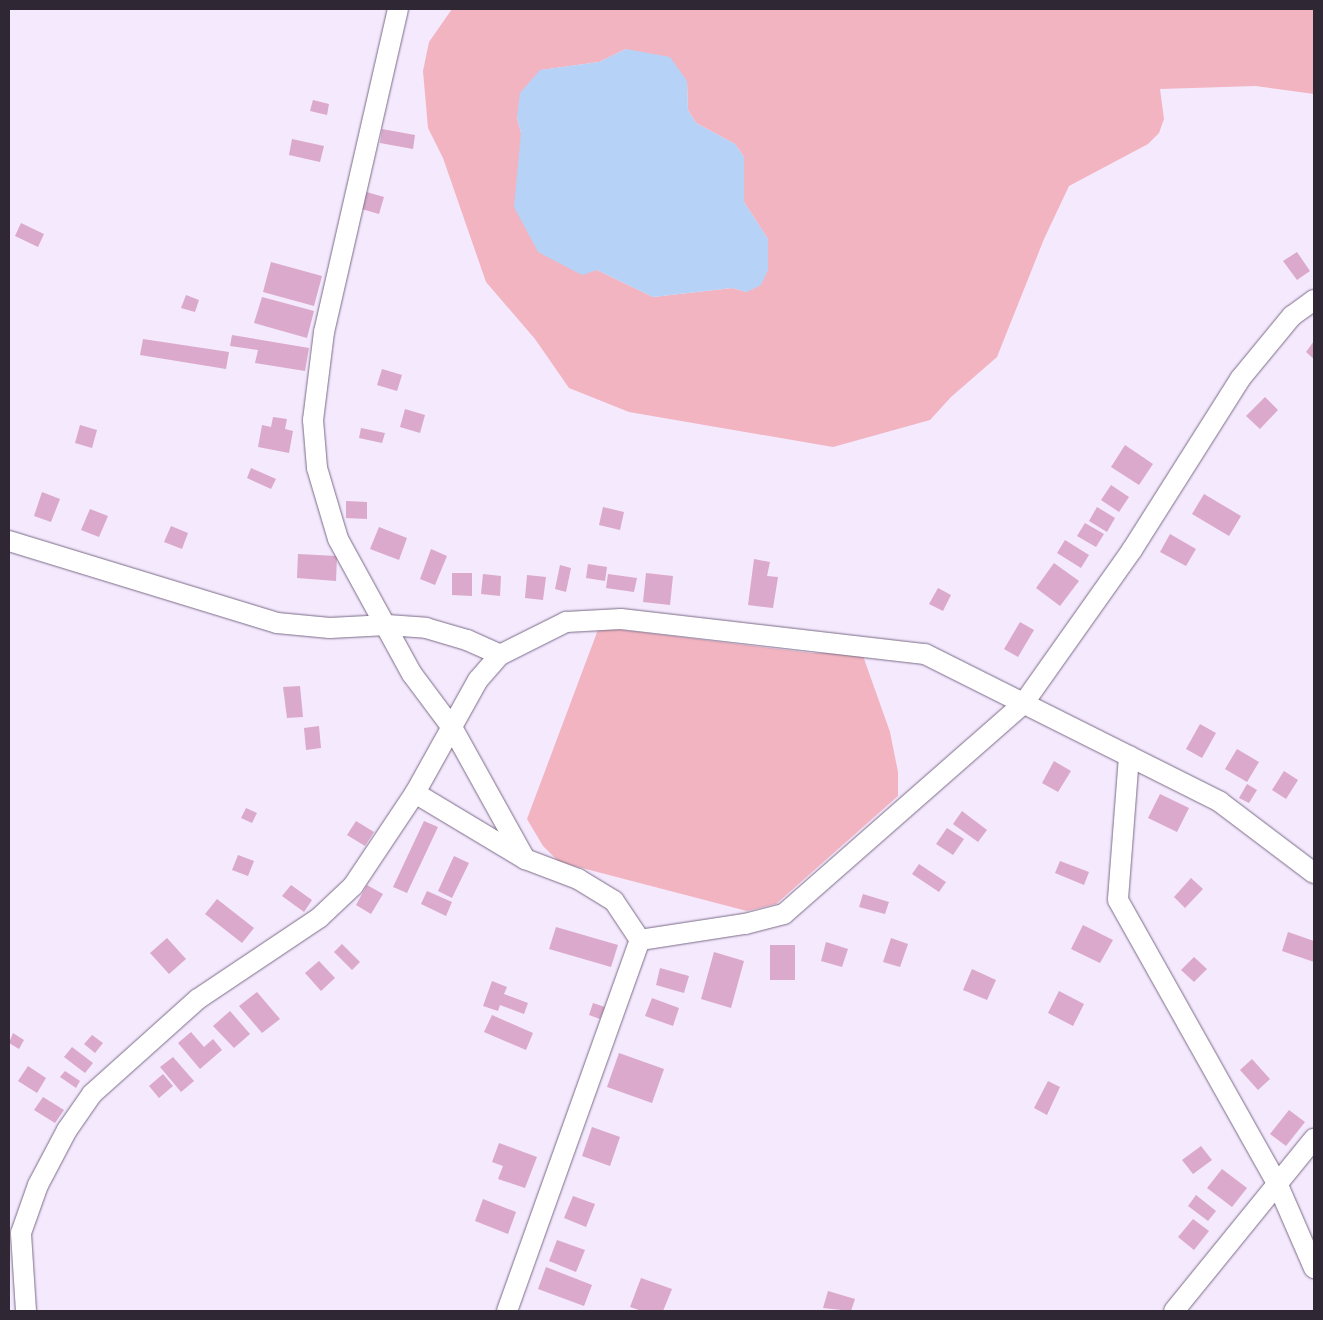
<!DOCTYPE html>
<html>
<head>
<meta charset="utf-8">
<style>
	body { margin:0 }
	#map { position:relative; width:1323px; height:1320px; overflow:hidden; background:#f4e9fd; font-family:Barlow,sans-serif }
	div>[style] { position:absolute }
	[style*='--x'] { left:calc(var(--x)*1px); top:calc(var(--y)*1px); width:calc(var(--w)*1px); rotate:calc(var(--a)*1deg) }
	.green>* { inset:0; background:#f2b4c0 }
	.water>* { inset:0; background:#b6d3f7 }
	.building>* { inset:0; background:#dba9cb }
	.roads { filter:drop-shadow(0 0 1px #7b6b87) drop-shadow(0 0 1px #7b6b87) }
	.minor>* { height:20px; margin:-10px; padding:0 10px; transform-origin:10px; border-radius:10px; background:#fff }
	span { translate:-50% -50%; white-space:nowrap; text-align:center; line-height:1.15; -webkit-text-stroke:4.5px #f4e9fd; paint-order:stroke }
	.frame { position:absolute; inset:0; border:10px solid #2f2834; pointer-events:none }
</style>
</head>
<body>
<div id="map">
	<div class="green">
		<i style="clip-path:polygon(evenodd,452px 9px,1314px 9px,1314px 94px,1256px 86px,1160px 89px,1164px 119px,1159px 133px,1148px 144px,1069px 186px,1044px 239px,997px 357px,951px 397px,930px 420px,833px 447px,629px 412px,569px 388px,535px 339px,486px 282px,443px 158px,428px 128px,423px 71px,429px 42px,452px 9px,626px 49px,687px 81px,688px 110px,696px 123px,735px 144px,744px 157px,744px 202px,768px 239px,747px 292px,732px 288px,653px 297px,597px 270px,521px 133px,517px 117px,541px 70px,599px 62px,626px 49px)"></i>
		<i style="clip-path:polygon(599px 627px,812px 653px,862px 653px,890px 732px,898px 772px,898px 796px,776px 904px,747px 911px,559px 862px,543px 846px,527px 819px)"></i>
	</div>
	<div class="water">
		<i style="clip-path:polygon(626px 49px,670px 57px,687px 81px,688px 110px,696px 123px,735px 144px,744px 157px,744px 202px,768px 239px,768px 270px,761px 285px,747px 292px,732px 288px,653px 297px,597px 270px,582px 275px,538px 252px,514px 207px,521px 133px,517px 117px,520px 93px,540px 70px,599px 62px)"></i>
	</div>
	<div class="building">
		<i style="clip-path:polygon(313px 100px,329px 104px,327px 115px,310px 111px)"></i>
		<i style="clip-path:polygon(382px 129px,415px 135px,413px 149px,380px 143px)"></i>
		<i style="clip-path:polygon(292px 139px,324px 146px,320px 162px,289px 155px)"></i>
		<i style="clip-path:polygon(363px 191px,384px 197px,379px 214px,358px 208px)"></i>
		<i style="clip-path:polygon(21px 223px,44px 234px,38px 247px,15px 236px)"></i>
		<i style="clip-path:polygon(1297px 252px,1310px 271px,1297px 280px,1283px 261px)"></i>
		<i style="clip-path:polygon(271px 262px,322px 276px,314px 306px,263px 292px)"></i>
		<i style="clip-path:polygon(186px 295px,199px 300px,195px 312px,181px 308px)"></i>
		<i style="clip-path:polygon(262px 297px,314px 311px,307px 338px,254px 323px)"></i>
		<i style="clip-path:polygon(232px 335px,309px 348px,305px 371px,255px 363px,258px 350px,230px 346px)"></i>
		<i style="clip-path:polygon(143px 339px,229px 352px,226px 369px,140px 355px)"></i>
		<i style="clip-path:polygon(1314px 341px,1314px 359px,1306px 352px)"></i>
		<i style="clip-path:polygon(382px 369px,402px 375px,397px 391px,377px 385px)"></i>
		<i style="clip-path:polygon(1265px 397px,1278px 410px,1260px 429px,1246px 416px)"></i>
		<i style="clip-path:polygon(405px 409px,425px 415px,420px 433px,400px 427px)"></i>
		<i style="clip-path:polygon(273px 417px,287px 419px,285px 429px,293px 431px,289px 453px,258px 447px,262px 425px,271px 427px)"></i>
		<i style="clip-path:polygon(80px 425px,97px 430px,92px 448px,75px 443px)"></i>
		<i style="clip-path:polygon(361px 428px,385px 433px,382px 443px,359px 438px)"></i>
		<i style="clip-path:polygon(1125px 445px,1153px 464px,1139px 485px,1111px 467px)"></i>
		<i style="clip-path:polygon(251px 468px,276px 479px,271px 489px,247px 478px)"></i>
		<i style="clip-path:polygon(1111px 485px,1129px 497px,1119px 512px,1101px 500px)"></i>
		<i style="clip-path:polygon(42px 492px,60px 499px,51px 522px,34px 516px)"></i>
		<i style="clip-path:polygon(1204px 494px,1241px 516px,1229px 536px,1192px 514px)"></i>
		<i style="clip-path:polygon(346px 501px,367px 502px,367px 519px,346px 518px)"></i>
		<i style="clip-path:polygon(603px 507px,624px 512px,620px 530px,599px 525px)"></i>
		<i style="clip-path:polygon(1097px 507px,1115px 518px,1107px 532px,1089px 521px)"></i>
		<i style="clip-path:polygon(90px 509px,108px 516px,99px 537px,81px 530px)"></i>
		<i style="clip-path:polygon(1085px 523px,1104px 534px,1096px 547px,1077px 536px)"></i>
		<i style="clip-path:polygon(171px 526px,188px 533px,182px 549px,164px 542px)"></i>
		<i style="clip-path:polygon(379px 527px,407px 538px,399px 560px,370px 549px)"></i>
		<i style="clip-path:polygon(1170px 534px,1196px 549px,1186px 566px,1160px 552px)"></i>
		<i style="clip-path:polygon(1065px 540px,1089px 555px,1081px 568px,1057px 553px)"></i>
		<i style="clip-path:polygon(431px 549px,447px 556px,435px 585px,420px 579px)"></i>
		<i style="clip-path:polygon(298px 554px,337px 556px,336px 581px,297px 578px)"></i>
		<i style="clip-path:polygon(754px 559px,770px 562px,767px 576px,778px 577px,773px 608px,748px 605px)"></i>
		<i style="clip-path:polygon(1054px 563px,1079px 581px,1060px 606px,1036px 588px)"></i>
		<i style="clip-path:polygon(588px 564px,607px 567px,605px 581px,586px 578px)"></i>
		<i style="clip-path:polygon(560px 565px,571px 568px,566px 592px,555px 589px)"></i>
		<i style="clip-path:polygon(452px 573px,472px 573px,472px 596px,452px 595px)"></i>
		<i style="clip-path:polygon(646px 573px,673px 576px,670px 605px,643px 602px)"></i>
		<i style="clip-path:polygon(483px 574px,501px 576px,500px 596px,481px 594px)"></i>
		<i style="clip-path:polygon(608px 574px,637px 578px,634px 592px,606px 588px)"></i>
		<i style="clip-path:polygon(527px 575px,546px 577px,543px 600px,525px 598px)"></i>
		<i style="clip-path:polygon(938px 588px,951px 595px,943px 611px,929px 604px)"></i>
		<i style="clip-path:polygon(1020px 622px,1034px 630px,1018px 657px,1004px 649px)"></i>
		<i style="clip-path:polygon(300px 686px,303px 717px,287px 718px,283px 687px)"></i>
		<i style="clip-path:polygon(1200px 724px,1216px 733px,1202px 758px,1186px 749px)"></i>
		<i style="clip-path:polygon(319px 726px,321px 748px,306px 750px,304px 728px)"></i>
		<i style="clip-path:polygon(1237px 749px,1259px 762px,1247px 782px,1225px 769px)"></i>
		<i style="clip-path:polygon(1054px 761px,1071px 771px,1058px 792px,1042px 783px)"></i>
		<i style="clip-path:polygon(1284px 771px,1298px 780px,1286px 799px,1272px 790px)"></i>
		<i style="clip-path:polygon(1247px 784px,1257px 790px,1249px 803px,1239px 798px)"></i>
		<i style="clip-path:polygon(1160px 794px,1189px 808px,1177px 832px,1148px 818px)"></i>
		<i style="clip-path:polygon(246px 808px,257px 813px,252px 823px,241px 818px)"></i>
		<i style="clip-path:polygon(962px 811px,987px 830px,978px 842px,953px 824px)"></i>
		<i style="clip-path:polygon(356px 821px,374px 832px,365px 846px,347px 835px)"></i>
		<i style="clip-path:polygon(424px 821px,438px 827px,407px 893px,393px 887px)"></i>
		<i style="clip-path:polygon(947px 828px,964px 839px,953px 855px,936px 844px)"></i>
		<i style="clip-path:polygon(238px 855px,254px 861px,248px 876px,232px 870px)"></i>
		<i style="clip-path:polygon(454px 856px,469px 863px,452px 898px,438px 891px)"></i>
		<i style="clip-path:polygon(1060px 861px,1089px 872px,1084px 885px,1055px 873px)"></i>
		<i style="clip-path:polygon(919px 864px,946px 882px,939px 892px,912px 874px)"></i>
		<i style="clip-path:polygon(1191px 878px,1203px 889px,1185px 908px,1174px 897px)"></i>
		<i style="clip-path:polygon(291px 885px,312px 900px,304px 912px,282px 896px)"></i>
		<i style="clip-path:polygon(367px 885px,383px 894px,371px 914px,356px 905px)"></i>
		<i style="clip-path:polygon(427px 891px,452px 902px,446px 916px,421px 904px)"></i>
		<i style="clip-path:polygon(863px 894px,889px 902px,885px 914px,859px 907px)"></i>
		<i style="clip-path:polygon(217px 899px,254px 928px,242px 943px,205px 914px)"></i>
		<i style="clip-path:polygon(1083px 925px,1113px 940px,1100px 963px,1071px 949px)"></i>
		<i style="clip-path:polygon(556px 927px,618px 945px,611px 967px,549px 949px)"></i>
		<i style="clip-path:polygon(1288px 932px,1314px 941px,1314px 962px,1282px 951px)"></i>
		<i style="clip-path:polygon(167px 938px,186px 959px,169px 974px,150px 953px)"></i>
		<i style="clip-path:polygon(891px 938px,908px 944px,900px 967px,883px 962px)"></i>
		<i style="clip-path:polygon(826px 942px,848px 949px,842px 967px,821px 961px)"></i>
		<i style="clip-path:polygon(342px 944px,360px 962px,352px 970px,334px 952px)"></i>
		<i style="clip-path:polygon(770px 945px,795px 945px,795px 980px,770px 980px)"></i>
		<i style="clip-path:polygon(714px 952px,744px 961px,731px 1008px,701px 999px)"></i>
		<i style="clip-path:polygon(1194px 957px,1207px 969px,1194px 982px,1181px 970px)"></i>
		<i style="clip-path:polygon(319px 961px,335px 978px,321px 991px,305px 973px)"></i>
		<i style="clip-path:polygon(660px 968px,689px 976px,684px 993px,656px 985px)"></i>
		<i style="clip-path:polygon(972px 969px,996px 980px,987px 1000px,963px 990px)"></i>
		<i style="clip-path:polygon(492px 981px,507px 987px,504px 994px,528px 1003px,524px 1014px,500px 1005px,498px 1011px,483px 1006px)"></i>
		<i style="clip-path:polygon(1059px 991px,1084px 1004px,1073px 1026px,1048px 1013px)"></i>
		<i style="clip-path:polygon(257px 992px,280px 1019px,262px 1033px,239px 1006px)"></i>
		<i style="clip-path:polygon(652px 998px,679px 1008px,673px 1026px,645px 1016px)"></i>
		<i style="clip-path:polygon(593px 1003px,605px 1007px,600px 1019px,589px 1015px)"></i>
		<i style="clip-path:polygon(230px 1011px,250px 1034px,234px 1048px,213px 1026px)"></i>
		<i style="clip-path:polygon(492px 1015px,533px 1033px,526px 1050px,484px 1032px)"></i>
		<i style="clip-path:polygon(191px 1032px,204px 1047px,213px 1039px,222px 1050px,200px 1069px,178px 1043px)"></i>
		<i style="clip-path:polygon(13px 1033px,24px 1040px,19px 1049px,9px 1043px)"></i>
		<i style="clip-path:polygon(92px 1035px,103px 1043px,95px 1053px,84px 1044px)"></i>
		<i style="clip-path:polygon(72px 1047px,93px 1063px,85px 1073px,64px 1057px)"></i>
		<i style="clip-path:polygon(619px 1053px,664px 1069px,652px 1103px,607px 1087px)"></i>
		<i style="clip-path:polygon(173px 1057px,194px 1081px,181px 1092px,160px 1067px)"></i>
		<i style="clip-path:polygon(1252px 1059px,1270px 1079px,1258px 1090px,1240px 1070px)"></i>
		<i style="clip-path:polygon(28px 1066px,46px 1078px,37px 1093px,18px 1081px)"></i>
		<i style="clip-path:polygon(65px 1071px,80px 1081px,76px 1088px,60px 1077px)"></i>
		<i style="clip-path:polygon(163px 1074px,173px 1086px,159px 1098px,149px 1086px)"></i>
		<i style="clip-path:polygon(1048px 1081px,1060px 1087px,1047px 1115px,1034px 1108px)"></i>
		<i style="clip-path:polygon(43px 1097px,64px 1110px,55px 1123px,34px 1110px)"></i>
		<i style="clip-path:polygon(1289px 1110px,1305px 1122px,1286px 1146px,1270px 1134px)"></i>
		<i style="clip-path:polygon(592px 1127px,620px 1137px,610px 1166px,582px 1156px)"></i>
		<i style="clip-path:polygon(499px 1143px,537px 1157px,525px 1188px,498px 1179px,503px 1166px,492px 1162px)"></i>
		<i style="clip-path:polygon(1201px 1146px,1212px 1160px,1193px 1174px,1182px 1160px)"></i>
		<i style="clip-path:polygon(1222px 1169px,1247px 1188px,1232px 1207px,1207px 1188px)"></i>
		<i style="clip-path:polygon(1196px 1195px,1216px 1211px,1208px 1221px,1188px 1206px)"></i>
		<i style="clip-path:polygon(573px 1196px,595px 1204px,586px 1227px,564px 1218px)"></i>
		<i style="clip-path:polygon(483px 1199px,516px 1212px,508px 1234px,475px 1221px)"></i>
		<i style="clip-path:polygon(1193px 1219px,1209px 1231px,1194px 1250px,1178px 1237px)"></i>
		<i style="clip-path:polygon(557px 1240px,585px 1250px,576px 1272px,549px 1261px)"></i>
		<i style="clip-path:polygon(546px 1267px,592px 1285px,584px 1306px,538px 1289px)"></i>
		<i style="clip-path:polygon(641px 1278px,672px 1289px,663px 1311px,642px 1311px,630px 1307px)"></i>
		<i style="clip-path:polygon(828px 1291px,855px 1299px,851px 1311px,823px 1308px)"></i>
	</div>
	<div class="roads">
		<div class="minor">
			<i style="--x:398;--y:9;--w:331;--a:102.9"></i>
			<i style="--x:324;--y:332;--w:89;--a:97.1"></i>
			<i style="--x:313;--y:420;--w:48;--a:85.2"></i>
			<i style="--x:317;--y:468;--w:74;--a:73.5"></i>
			<i style="--x:338;--y:539;--w:154;--a:61.3"></i>
			<i style="--x:412;--y:674;--w:69;--a:53.3"></i>
			<i style="--x:453;--y:729;--w:149;--a:61"></i>
			<i style="--x:525;--y:859;--w:57;--a:20.7"></i>
			<i style="--x:578;--y:879;--w:42;--a:31.4"></i>
			<i style="--x:614;--y:901;--w:47;--a:56.3"></i>
			<i style="--x:9;--y:541;--w:280;--a:17"></i>
			<i style="--x:277;--y:623;--w:53;--a:5.4"></i>
			<i style="--x:330;--y:628;--w:57;--a:-3"></i>
			<i style="--x:387;--y:625;--w:39;--a:4"></i>
			<i style="--x:426;--y:628;--w:43;--a:16.3"></i>
			<i style="--x:467;--y:640;--w:36;--a:24"></i>
			<i style="--x:1129;--y:756;--w:144;--a:94.4"></i>
			<i style="--x:1118;--y:900;--w:325;--a:60.7"></i>
			<i style="--x:1277;--y:1183;--w:93;--a:66.5"></i>
			<i style="--x:415;--y:793;--w:126;--a:31"></i>
			<i style="--x:640;--y:940;--w:106;--a:-8.7"></i>
			<i style="--x:745;--y:924;--w:40;--a:-14.4"></i>
			<i style="--x:784;--y:914;--w:318;--a:-41.3"></i>
			<i style="--x:1023;--y:704;--w:189;--a:-54.7"></i>
			<i style="--x:1132;--y:550;--w:202;--a:-57.7"></i>
			<i style="--x:1240;--y:379;--w:82;--a:-50.5"></i>
			<i style="--x:1292;--y:316;--w:27;--a:-36"></i>
			<i style="--x:26;--y:1311;--w:78;--a:-93.7"></i>
			<i style="--x:21;--y:1233;--w:51;--a:-70.5"></i>
			<i style="--x:38;--y:1185;--w:62;--a:-62.2"></i>
			<i style="--x:67;--y:1130;--w:44;--a:-55.2"></i>
			<i style="--x:92;--y:1094;--w:142;--a:-41.9"></i>
			<i style="--x:198;--y:999;--w:146;--a:-33.8"></i>
			<i style="--x:319;--y:918;--w:47;--a:-43.3"></i>
			<i style="--x:353;--y:886;--w:112;--a:-56.3"></i>
			<i style="--x:415;--y:793;--w:129;--a:-60.9"></i>
			<i style="--x:478;--y:680;--w:33;--a:-49"></i>
			<i style="--x:500;--y:655;--w:74;--a:-26.6"></i>
			<i style="--x:566;--y:622;--w:55;--a:-3.1"></i>
			<i style="--x:621;--y:619;--w:306;--a:6.6"></i>
			<i style="--x:925;--y:654;--w:330;--a:26.6"></i>
			<i style="--x:1220;--y:802;--w:118;--a:37.1"></i>
			<i style="--x:507;--y:1311;--w:394;--a:-70.3"></i>
			<i style="--x:1174;--y:1311;--w:222;--a:-50.9"></i>
		</div>
	</div>
	<div class="frame"></div>
</div>
</body>
</html>
